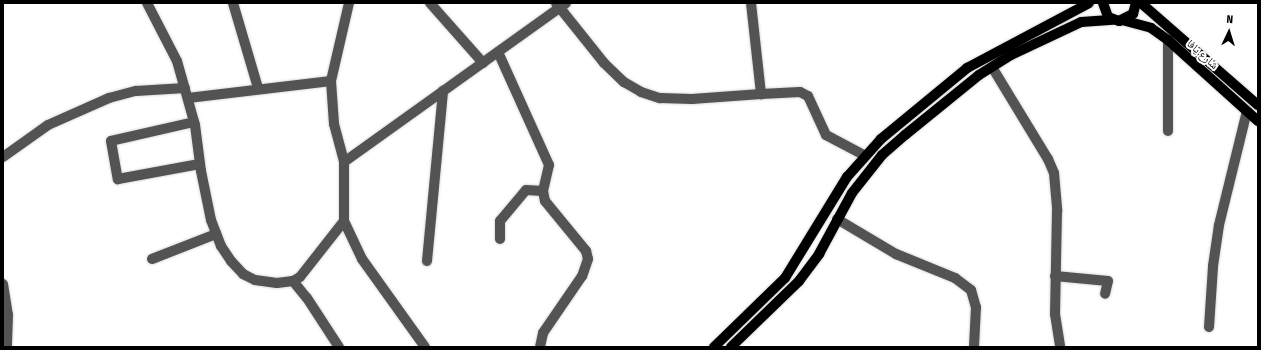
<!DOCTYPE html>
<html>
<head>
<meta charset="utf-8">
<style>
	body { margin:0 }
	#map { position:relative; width:1261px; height:350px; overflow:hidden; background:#fff; font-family:"Fira Sans Condensed","Noto Naskh Arabic",sans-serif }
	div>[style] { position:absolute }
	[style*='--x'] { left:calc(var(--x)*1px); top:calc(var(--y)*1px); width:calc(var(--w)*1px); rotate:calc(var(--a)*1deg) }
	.roads { filter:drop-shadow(0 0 1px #dbdbdb) drop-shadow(0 0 1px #dbdbdb) }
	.minor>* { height:10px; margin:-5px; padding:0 5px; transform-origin:5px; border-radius:5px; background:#535353 }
	.major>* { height:10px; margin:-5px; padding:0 5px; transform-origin:5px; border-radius:5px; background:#000 }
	span { translate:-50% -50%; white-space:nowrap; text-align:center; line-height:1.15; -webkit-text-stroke:4px #fff; paint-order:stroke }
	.street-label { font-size:11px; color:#000 }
	.frame { position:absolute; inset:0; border:4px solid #000; pointer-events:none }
	.north { position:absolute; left:1209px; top:12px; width:40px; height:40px; -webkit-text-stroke:3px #fff; paint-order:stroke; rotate:4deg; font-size:11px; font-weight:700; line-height:16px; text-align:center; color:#000 }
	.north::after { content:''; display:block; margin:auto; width:14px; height:18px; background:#000; clip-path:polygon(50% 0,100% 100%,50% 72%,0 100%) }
</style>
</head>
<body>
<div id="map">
	<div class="roads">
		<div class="minor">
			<i style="--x:147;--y:3;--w:65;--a:62.7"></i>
			<i style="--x:177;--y:61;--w:66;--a:74.3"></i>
			<i style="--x:195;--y:125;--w:46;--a:82.6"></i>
			<i style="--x:201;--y:171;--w:50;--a:78.5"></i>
			<i style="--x:211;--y:220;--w:28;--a:69"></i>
			<i style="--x:221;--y:246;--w:18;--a:56"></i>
			<i style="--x:231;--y:261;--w:18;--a:47"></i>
			<i style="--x:243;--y:274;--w:13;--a:27"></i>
			<i style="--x:255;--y:280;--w:22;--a:8"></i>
			<i style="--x:277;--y:283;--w:16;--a:-7"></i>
			<i style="--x:293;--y:281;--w:8;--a:-30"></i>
			<i style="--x:300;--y:277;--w:71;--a:-51.8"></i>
			<i style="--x:233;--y:3;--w:89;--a:73.6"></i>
			<i style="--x:349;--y:3;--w:80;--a:103"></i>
			<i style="--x:331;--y:81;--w:43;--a:86"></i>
			<i style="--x:334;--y:124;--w:39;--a:75"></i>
			<i style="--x:344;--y:162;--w:59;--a:90"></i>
			<i style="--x:344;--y:221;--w:42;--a:64.7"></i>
			<i style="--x:362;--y:259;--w:108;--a:54.4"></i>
			<i style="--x:430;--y:3;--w:80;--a:48.5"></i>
			<i style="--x:556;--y:3;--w:77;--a:51.3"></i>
			<i style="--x:604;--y:63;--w:28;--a:44"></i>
			<i style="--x:624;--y:82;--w:20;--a:30"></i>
			<i style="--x:641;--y:92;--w:20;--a:18"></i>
			<i style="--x:660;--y:98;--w:32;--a:2"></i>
			<i style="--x:692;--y:99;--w:69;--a:-4.1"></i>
			<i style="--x:751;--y:3;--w:92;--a:83.7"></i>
			<i style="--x:761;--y:94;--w:39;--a:-3"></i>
			<i style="--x:800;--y:92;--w:9;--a:27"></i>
			<i style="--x:808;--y:96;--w:43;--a:65.2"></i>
			<i style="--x:826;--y:135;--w:43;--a:27.8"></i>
			<i style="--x:1168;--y:40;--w:91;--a:90"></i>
			<i style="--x:498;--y:52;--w:124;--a:65.7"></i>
			<i style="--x:549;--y:165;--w:27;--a:103"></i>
			<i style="--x:543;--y:191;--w:10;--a:79"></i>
			<i style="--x:545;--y:201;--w:65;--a:50.6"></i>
			<i style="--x:586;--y:251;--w:8;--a:76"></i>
			<i style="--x:588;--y:259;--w:18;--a:109"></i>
			<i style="--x:582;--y:276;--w:69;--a:124.4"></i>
			<i style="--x:543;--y:333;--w:14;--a:102"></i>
			<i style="--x:992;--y:67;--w:108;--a:58.7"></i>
			<i style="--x:1048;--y:159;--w:15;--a:67"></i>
			<i style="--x:1054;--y:173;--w:38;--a:85"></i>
			<i style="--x:1057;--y:211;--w:103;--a:91.1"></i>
			<i style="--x:1055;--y:314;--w:33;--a:81"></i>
			<i style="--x:188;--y:98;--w:144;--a:-6.8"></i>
			<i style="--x:194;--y:122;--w:85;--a:167.1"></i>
			<i style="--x:111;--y:141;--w:39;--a:80"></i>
			<i style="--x:118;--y:179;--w:83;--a:-10.4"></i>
			<i style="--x:3;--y:157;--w:55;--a:-35.4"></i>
			<i style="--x:48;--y:125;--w:67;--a:-23.9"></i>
			<i style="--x:109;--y:98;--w:28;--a:-15"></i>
			<i style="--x:136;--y:91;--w:49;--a:-3.5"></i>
			<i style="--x:344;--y:162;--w:273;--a:-35.6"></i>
			<i style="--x:837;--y:219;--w:69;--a:30.7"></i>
			<i style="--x:896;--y:254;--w:64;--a:22.1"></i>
			<i style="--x:955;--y:278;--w:20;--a:37"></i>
			<i style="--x:971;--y:290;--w:18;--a:74"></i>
			<i style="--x:976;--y:307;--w:40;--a:92.9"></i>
			<i style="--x:500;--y:239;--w:18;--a:-90"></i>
			<i style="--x:500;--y:221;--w:40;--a:-50"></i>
			<i style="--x:526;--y:190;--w:17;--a:3"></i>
			<i style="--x:152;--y:259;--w:69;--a:-21.3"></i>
			<i style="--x:427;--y:261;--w:171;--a:-84.6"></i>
			<i style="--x:1055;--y:276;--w:53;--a:5.4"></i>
			<i style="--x:1108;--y:281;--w:13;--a:103"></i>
			<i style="--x:293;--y:281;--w:22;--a:51"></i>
			<i style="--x:307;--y:298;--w:59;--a:56.9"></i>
			<i style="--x:3;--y:284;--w:31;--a:81"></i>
			<i style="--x:8;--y:315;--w:32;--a:92"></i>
			<i style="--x:1209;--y:327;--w:61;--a:-86.2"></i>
			<i style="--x:1213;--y:266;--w:41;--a:-81.7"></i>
			<i style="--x:1219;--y:225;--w:117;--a:-76.2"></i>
		</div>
		<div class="major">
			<i style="--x:1103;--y:3;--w:15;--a:70"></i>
			<i style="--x:1108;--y:17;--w:12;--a:20"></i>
			<i style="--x:1119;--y:21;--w:16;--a:-27"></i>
			<i style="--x:1133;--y:14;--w:11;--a:-75"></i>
			<i style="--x:1141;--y:3;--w:155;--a:41.1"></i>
			<i style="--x:1122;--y:20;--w:30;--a:15"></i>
			<i style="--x:1151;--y:28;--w:21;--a:35"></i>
			<i style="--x:1168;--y:40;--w:121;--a:42"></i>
			<i style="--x:714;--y:347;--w:99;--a:-44.2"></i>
			<i style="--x:785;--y:278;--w:119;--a:-58.5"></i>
			<i style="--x:847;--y:177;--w:51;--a:-48.2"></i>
			<i style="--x:881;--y:139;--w:112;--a:-39.5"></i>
			<i style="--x:967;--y:68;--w:138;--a:-28"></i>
			<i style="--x:731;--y:347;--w:95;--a:-44.1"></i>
			<i style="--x:799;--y:281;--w:34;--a:-53"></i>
			<i style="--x:819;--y:254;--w:69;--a:-61.6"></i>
			<i style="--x:852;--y:193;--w:48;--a:-51.7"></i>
			<i style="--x:882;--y:155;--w:30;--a:-41"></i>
			<i style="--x:905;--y:135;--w:95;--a:-39"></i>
			<i style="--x:979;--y:75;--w:38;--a:-32"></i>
			<i style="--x:1011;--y:55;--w:77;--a:-25.2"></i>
			<i style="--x:1081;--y:22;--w:32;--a:-4"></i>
		</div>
	</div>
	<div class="street-label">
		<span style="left:1202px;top:55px;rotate:42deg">شارع يافا</span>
	</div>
	<div class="frame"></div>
	<div class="north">N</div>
</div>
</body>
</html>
